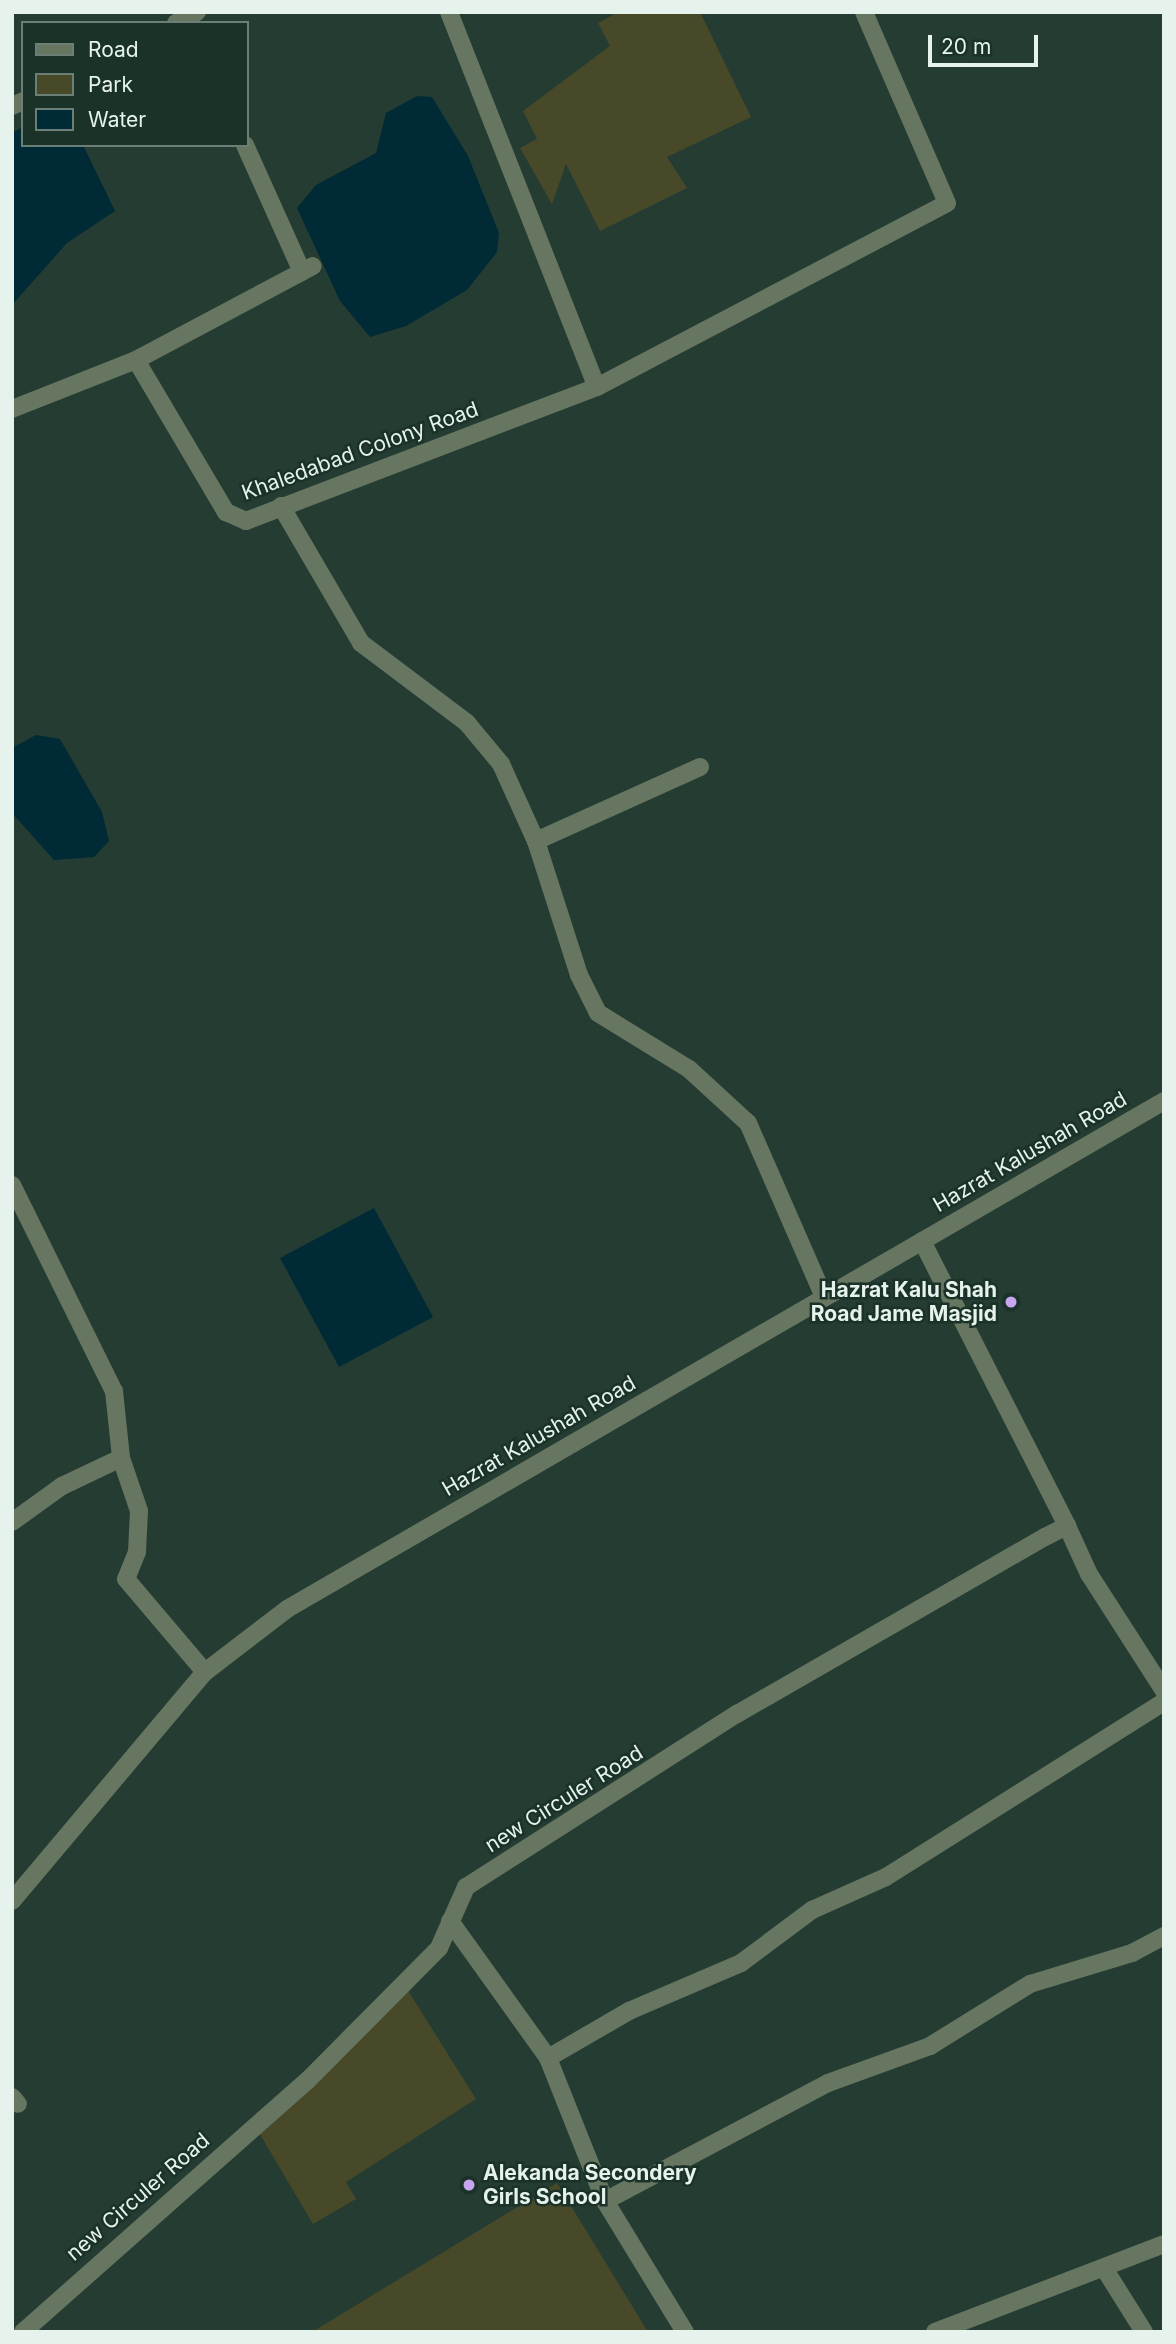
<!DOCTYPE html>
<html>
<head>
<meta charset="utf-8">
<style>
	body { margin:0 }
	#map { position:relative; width:1176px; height:2344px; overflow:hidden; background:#253c32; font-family:Inter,sans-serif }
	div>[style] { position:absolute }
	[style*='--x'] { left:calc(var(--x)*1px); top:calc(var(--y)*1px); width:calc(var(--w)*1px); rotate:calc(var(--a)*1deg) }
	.green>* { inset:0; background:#484929 }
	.water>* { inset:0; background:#002a36 }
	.minor>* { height:18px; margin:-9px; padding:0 9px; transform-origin:9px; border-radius:9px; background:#667661 }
	.dots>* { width:19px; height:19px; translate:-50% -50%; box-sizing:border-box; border:4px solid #1b3228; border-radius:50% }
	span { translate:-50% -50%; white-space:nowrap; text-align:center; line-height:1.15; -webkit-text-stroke:5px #1b3228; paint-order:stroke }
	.street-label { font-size:21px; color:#e5f3ec }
	.poi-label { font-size:21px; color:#e5f3ec; font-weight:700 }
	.right { translate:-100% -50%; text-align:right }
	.left { translate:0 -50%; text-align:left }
	.frame { position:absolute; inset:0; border:14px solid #e5f3ec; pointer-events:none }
	.legend { position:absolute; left:21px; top:21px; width:228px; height:126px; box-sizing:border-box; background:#1b3228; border:2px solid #6c7f76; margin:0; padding:9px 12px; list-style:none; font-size:21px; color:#e5f3ec }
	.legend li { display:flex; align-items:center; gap:14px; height:35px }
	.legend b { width:35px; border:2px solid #6c7f76 }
	.scale { position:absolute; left:928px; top:35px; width:110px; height:32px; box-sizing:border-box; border:4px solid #e5f3ec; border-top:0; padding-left:9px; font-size:21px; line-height:24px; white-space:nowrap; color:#e5f3ec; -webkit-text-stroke:5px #1b3228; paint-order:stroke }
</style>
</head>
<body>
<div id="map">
	<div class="green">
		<i style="clip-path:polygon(618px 12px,700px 12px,751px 117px,667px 157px,687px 188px,600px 231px,566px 164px,552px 204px,520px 148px,537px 139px,523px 111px,610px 46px,598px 23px)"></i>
		<i style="clip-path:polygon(407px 1989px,476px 2099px,346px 2182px,356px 2199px,313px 2224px,258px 2131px)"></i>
		<i style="clip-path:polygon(557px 2183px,648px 2332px,312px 2332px)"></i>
	</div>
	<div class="water">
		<i style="clip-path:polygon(417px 96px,432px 97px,468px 156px,499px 233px,497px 252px,467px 290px,406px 326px,370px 337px,340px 301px,297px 208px,316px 185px,376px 153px,386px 113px)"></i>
		<i style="clip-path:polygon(23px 127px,23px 145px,83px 145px,115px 211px,67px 243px,12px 305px,12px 133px)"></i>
		<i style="clip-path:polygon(36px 735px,60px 739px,102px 812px,109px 841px,94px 857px,54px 860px,12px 813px,12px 748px)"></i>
		<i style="clip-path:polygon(374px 1208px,433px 1317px,339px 1367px,280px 1258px)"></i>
	</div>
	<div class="minor">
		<i style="--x:449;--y:12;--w:403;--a:68.5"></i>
		<i style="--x:176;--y:23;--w:24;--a:-28"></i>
		<i style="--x:12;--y:106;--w:12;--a:-24"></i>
		<i style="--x:245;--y:145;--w:139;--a:65.8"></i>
		<i style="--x:136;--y:360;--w:177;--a:59.4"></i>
		<i style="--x:226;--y:512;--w:22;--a:24"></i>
		<i style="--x:246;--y:521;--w:376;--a:-20.9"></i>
		<i style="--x:597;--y:387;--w:395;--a:-27.7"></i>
		<i style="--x:947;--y:203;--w:208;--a:-113.5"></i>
		<i style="--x:12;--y:409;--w:133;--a:-21.6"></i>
		<i style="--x:136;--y:360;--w:200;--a:-28"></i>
		<i style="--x:281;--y:506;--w:159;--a:59.7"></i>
		<i style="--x:361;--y:643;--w:133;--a:37"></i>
		<i style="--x:467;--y:723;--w:53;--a:50.3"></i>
		<i style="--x:501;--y:764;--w:85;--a:65.6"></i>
		<i style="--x:700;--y:767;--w:180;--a:155.7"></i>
		<i style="--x:536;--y:841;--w:141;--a:72.2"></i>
		<i style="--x:579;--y:975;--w:42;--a:63.4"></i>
		<i style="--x:598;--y:1013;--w:107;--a:31.6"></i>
		<i style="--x:689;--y:1069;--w:80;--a:42.5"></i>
		<i style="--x:748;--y:1123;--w:190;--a:66.4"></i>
		<i style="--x:12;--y:1185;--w:230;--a:63.7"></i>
		<i style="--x:114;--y:1391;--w:67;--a:84"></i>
		<i style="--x:121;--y:1458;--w:56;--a:71.2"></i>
		<i style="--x:139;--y:1511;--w:41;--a:92.8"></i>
		<i style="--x:137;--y:1552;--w:29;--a:112"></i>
		<i style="--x:126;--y:1579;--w:122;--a:49.7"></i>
		<i style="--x:922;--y:1241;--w:320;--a:63"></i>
		<i style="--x:12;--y:1522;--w:62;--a:-35.8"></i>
		<i style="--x:62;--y:1486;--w:65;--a:-25.4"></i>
		<i style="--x:12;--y:1901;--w:299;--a:-49.9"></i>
		<i style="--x:205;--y:1672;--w:103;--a:-37.5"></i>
		<i style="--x:287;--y:1609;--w:1014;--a:-30.08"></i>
		<i style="--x:450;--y:1921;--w:168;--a:54.4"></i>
		<i style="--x:548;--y:2058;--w:94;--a:-30.1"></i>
		<i style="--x:629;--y:2011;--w:122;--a:-23.2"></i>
		<i style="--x:741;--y:1963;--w:89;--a:-36.7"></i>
		<i style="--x:812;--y:1910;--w:81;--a:-24"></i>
		<i style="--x:886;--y:1877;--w:328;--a:-32.2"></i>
		<i style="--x:548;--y:2058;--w:154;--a:68.3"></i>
		<i style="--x:605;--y:2201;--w:153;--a:58.6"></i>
		<i style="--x:12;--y:2097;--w:9;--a:49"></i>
		<i style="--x:605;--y:2201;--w:252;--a:-27.9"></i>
		<i style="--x:828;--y:2083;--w:109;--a:-19.9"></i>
		<i style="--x:930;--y:2046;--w:118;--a:-31.8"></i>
		<i style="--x:1030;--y:1984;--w:107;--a:-16.9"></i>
		<i style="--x:1132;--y:1953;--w:36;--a:-28"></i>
		<i style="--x:1104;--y:2268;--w:75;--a:58"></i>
		<i style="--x:23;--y:2332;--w:380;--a:-41.5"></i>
		<i style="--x:308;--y:2080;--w:186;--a:-45.2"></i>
		<i style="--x:439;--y:1948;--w:67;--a:-66.1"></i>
		<i style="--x:466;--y:1887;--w:322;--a:-32.6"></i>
		<i style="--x:737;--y:1714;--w:355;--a:-29.9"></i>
		<i style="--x:1045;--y:1537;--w:25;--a:-27"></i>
		<i style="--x:1067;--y:1526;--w:53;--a:65.4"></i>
		<i style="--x:1089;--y:1574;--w:139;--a:57.3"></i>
		<i style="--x:935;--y:2332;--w:245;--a:-21"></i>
	</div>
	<div class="dots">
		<i style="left:1011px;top:1302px;background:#c7a6ef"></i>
		<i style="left:469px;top:2185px;background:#c7a6ef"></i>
	</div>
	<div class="street-label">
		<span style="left:360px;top:451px;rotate:-20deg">Khaledabad Colony Road</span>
		<span style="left:1030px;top:1152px;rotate:-30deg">Hazrat Kalushah Road</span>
		<span style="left:539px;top:1436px;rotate:-30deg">Hazrat Kalushah Road</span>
		<span style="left:564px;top:1799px;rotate:-32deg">new Circuler Road</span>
		<span style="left:138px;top:2197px;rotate:-41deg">new Circuler Road</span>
	</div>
	<div class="poi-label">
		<span class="right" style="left:997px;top:1302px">Hazrat Kalu Shah<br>Road Jame Masjid</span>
		<span class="left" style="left:483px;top:2185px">Alekanda Secondery<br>Girls School</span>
	</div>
	<div class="frame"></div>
	<ul class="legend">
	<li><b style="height:9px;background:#667661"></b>Road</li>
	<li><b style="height:19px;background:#484929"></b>Park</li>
	<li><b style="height:19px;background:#002a36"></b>Water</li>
	</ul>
	<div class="scale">20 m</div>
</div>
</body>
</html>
